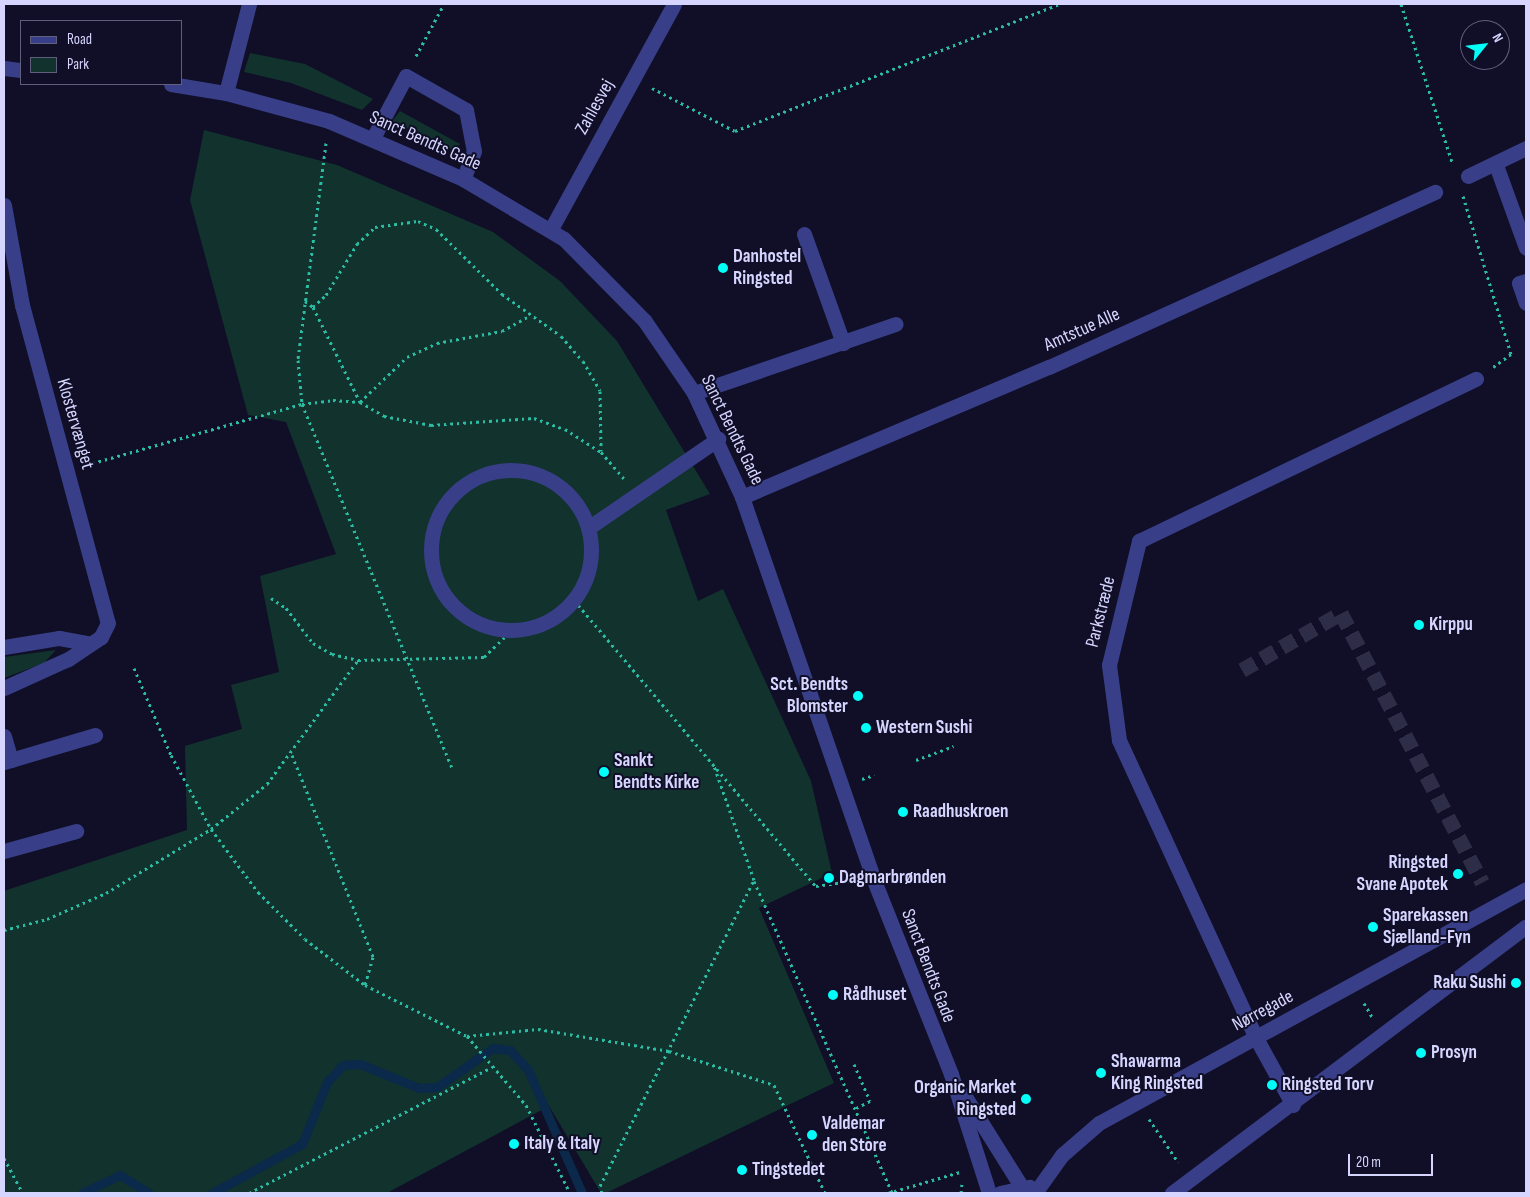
<!DOCTYPE html>
<html>
<head>
<meta charset="utf-8">
<style>
	body { margin:0 }
	#map { position:relative; width:1530px; height:1197px; overflow:hidden; background:#100f27; font-family:"Sofia Sans Condensed",sans-serif }
	div>[style] { position:absolute }
	[style*='--x'] { left:calc(var(--x)*1px); top:calc(var(--y)*1px); width:calc(var(--w)*1px); rotate:calc(var(--a)*1deg) }
	.green>* { inset:0; background:#11322d }
	.stream>* { height:9px; margin:-4.5px; padding:0 4.5px; transform-origin:4.5px; border-radius:4.5px; background:#0a294b }
	.minor-tunnel>* { height:15px; margin-top:-7.5px; transform-origin:0; background:repeating-linear-gradient(90deg,#2e2d47 0 15px,transparent 0 23px) }
	.path>* { height:3px; margin-top:-1.5px; transform-origin:0; background:repeating-linear-gradient(90deg,#2bbda3 0 2.5px,transparent 0 6.5px) }
	.minor>* { height:15px; margin:-7.5px; padding:0 7.5px; transform-origin:7.5px; border-radius:7.5px; background:#383f88 }
	.minor>.ring { margin:-7.5px; padding:0; box-sizing:content-box; background:none; border:15px solid #383f88; border-radius:50% }
	.dots>* { width:14px; height:14px; translate:-50% -50%; box-sizing:border-box; border:2px solid #100f27; border-radius:50% }
	span { translate:-50% -50%; white-space:nowrap; text-align:center; line-height:1.15; -webkit-text-stroke:4px #100f27; paint-order:stroke }
	.street-label { font-size:19px; color:#d5d5ff }
	.poi-label { font-size:19px; color:#d5d5ff; font-weight:700 }
	.left { translate:0 -50%; text-align:left }
	.right { translate:-100% -50%; text-align:right }
	.frame { position:absolute; inset:0; border:5px solid #d5d5ff; pointer-events:none }
	.legend { position:absolute; left:20px; top:20px; width:162px; height:65px; box-sizing:border-box; background:#100f27; border:1px solid #5f5e7d; margin:0; padding:6px 9px; list-style:none; font-size:15px; color:#d5d5ff }
	.legend li { display:flex; align-items:center; gap:10px; height:25px }
	.legend b { width:25px; border:1px solid #5f5e7d }
	.north { position:absolute; left:1460px; top:20px; width:50px; height:50px; box-sizing:border-box; background:#100f27; border:1px solid #5f5e7d; border-radius:50%; rotate:61deg; font-size:14px; font-weight:700; line-height:20px; text-align:center; color:#d5d5ff }
	.north::after { content:''; display:block; margin:auto; width:18px; height:22px; background:#01fffa; clip-path:polygon(50% 0,100% 100%,50% 72%,0 100%) }
	.scale { position:absolute; left:1348px; top:1154px; width:85px; height:22px; box-sizing:border-box; border:2px solid #d5d5ff; border-top:0; padding-left:6px; font-size:15px; line-height:18px; white-space:nowrap; color:#d5d5ff; -webkit-text-stroke:4px #100f27; paint-order:stroke }
</style>
</head>
<body>
<div id="map">
	<div class="green">
		<i style="clip-path:polygon(250px 53px,305px 64px,373px 99px,362px 110px,291px 83px,244px 72px)"></i>
		<i style="clip-path:polygon(400px 111px,460px 144px,455px 151px,392px 121px)"></i>
		<i style="clip-path:polygon(204px 130px,337px 165px,493px 232px,560px 281px,617px 341px,710px 494px,666px 510px,698px 601px,723px 589px,811px 781px,832px 873px,759px 908px,834px 1083px,606px 1193px,601px 1193px,549px 1106px,387px 1193px,4px 1193px,4px 891px,187px 830px,185px 746px,242px 729px,231px 685px,279px 672px,260px 576px,336px 554px,286px 422px,248px 415px,190px 200px)"></i>
		<i style="clip-path:polygon(56px 650px,44px 663px,4px 678px,4px 657px)"></i>
	</div>
	<div class="stream">
		<i style="--x:82;--y:1193;--w:42;--a:-25.3"></i>
		<i style="--x:120;--y:1175;--w:34;--a:32"></i>
		<i style="--x:212;--y:1193;--w:102;--a:-28.6"></i>
		<i style="--x:302;--y:1144;--w:67;--a:-68"></i>
		<i style="--x:327;--y:1082;--w:23;--a:-47"></i>
		<i style="--x:343;--y:1065;--w:17;--a:-3"></i>
		<i style="--x:360;--y:1064;--w:64;--a:22.1"></i>
		<i style="--x:419;--y:1088;--w:18;--a:-3"></i>
		<i style="--x:437;--y:1087;--w:68;--a:-34.9"></i>
		<i style="--x:493;--y:1048;--w:17;--a:7"></i>
		<i style="--x:510;--y:1050;--w:27;--a:48"></i>
		<i style="--x:528;--y:1070;--w:134;--a:66.3"></i>
	</div>
	<div class="minor-tunnel">
		<i style="--x:1242;--y:670;--w:114;--a:-29.9"></i>
		<i style="--x:1341;--y:613;--w:304;--a:62.3"></i>
	</div>
	<div class="path">
		<i style="--x:1401;--y:4;--w:166;--a:72.1"></i>
		<i style="--x:416;--y:56;--w:59;--a:-61.7"></i>
		<i style="--x:652;--y:88;--w:93;--a:27.4"></i>
		<i style="--x:735;--y:131;--w:348;--a:-21.4"></i>
		<i style="--x:326;--y:143;--w:219;--a:97.4"></i>
		<i style="--x:298;--y:360;--w:44;--a:84.8"></i>
		<i style="--x:302;--y:404;--w:394;--a:67.6"></i>
		<i style="--x:1463;--y:196;--w:165;--a:73.1"></i>
		<i style="--x:1511;--y:354;--w:22;--a:144"></i>
		<i style="--x:305;--y:301;--w:10;--a:37"></i>
		<i style="--x:313;--y:307;--w:106;--a:63.7"></i>
		<i style="--x:360;--y:402;--w:65;--a:-43.8"></i>
		<i style="--x:407;--y:357;--w:33;--a:-25"></i>
		<i style="--x:437;--y:343;--w:66;--a:-10.5"></i>
		<i style="--x:502;--y:331;--w:31;--a:-29"></i>
		<i style="--x:313;--y:307;--w:18;--a:-43"></i>
		<i style="--x:326;--y:295;--w:60;--a:-58.7"></i>
		<i style="--x:357;--y:244;--w:25;--a:-43"></i>
		<i style="--x:375;--y:227;--w:43;--a:-7.9"></i>
		<i style="--x:418;--y:221;--w:20;--a:24"></i>
		<i style="--x:436;--y:229;--w:93;--a:44.6"></i>
		<i style="--x:502;--y:294;--w:72;--a:35.4"></i>
		<i style="--x:561;--y:336;--w:33;--a:49"></i>
		<i style="--x:583;--y:361;--w:34;--a:60"></i>
		<i style="--x:600;--y:391;--w:60;--a:89"></i>
		<i style="--x:86;--y:465;--w:224;--a:-15.8"></i>
		<i style="--x:302;--y:404;--w:31;--a:-7"></i>
		<i style="--x:333;--y:400;--w:27;--a:4"></i>
		<i style="--x:360;--y:402;--w:28;--a:30"></i>
		<i style="--x:384;--y:416;--w:48;--a:10.8"></i>
		<i style="--x:431;--y:425;--w:103;--a:-3.9"></i>
		<i style="--x:534;--y:418;--w:33;--a:20"></i>
		<i style="--x:565;--y:429;--w:43;--a:32.6"></i>
		<i style="--x:601;--y:452;--w:35;--a:49"></i>
		<i style="--x:271;--y:598;--w:18;--a:34"></i>
		<i style="--x:286;--y:608;--w:44;--a:52.4"></i>
		<i style="--x:313;--y:643;--w:22;--a:30"></i>
		<i style="--x:332;--y:654;--w:27;--a:13"></i>
		<i style="--x:574;--y:600;--w:375;--a:49.8"></i>
		<i style="--x:816;--y:886;--w:37;--a:-8"></i>
		<i style="--x:134;--y:668;--w:95;--a:67"></i>
		<i style="--x:171;--y:755;--w:84;--a:61.6"></i>
		<i style="--x:211;--y:829;--w:79;--a:53.3"></i>
		<i style="--x:258;--y:892;--w:66;--a:45"></i>
		<i style="--x:305;--y:939;--w:76;--a:37.5"></i>
		<i style="--x:365;--y:985;--w:114;--a:26.6"></i>
		<i style="--x:467;--y:1036;--w:91;--a:49.5"></i>
		<i style="--x:526;--y:1105;--w:98;--a:63.4"></i>
		<i style="--x:292;--y:755;--w:218;--a:68.1"></i>
		<i style="--x:373;--y:957;--w:29;--a:106"></i>
		<i style="--x:916;--y:760;--w:40;--a:-20.2"></i>
		<i style="--x:862;--y:779;--w:13;--a:-18"></i>
		<i style="--x:754;--y:881;--w:340;--a:66.1"></i>
		<i style="--x:4;--y:930;--w:44;--a:-14.3"></i>
		<i style="--x:47;--y:919;--w:64;--a:-23.8"></i>
		<i style="--x:106;--y:893;--w:123;--a:-31.4"></i>
		<i style="--x:211;--y:829;--w:72;--a:-38.8"></i>
		<i style="--x:267;--y:784;--w:154;--a:-53.7"></i>
		<i style="--x:358;--y:660;--w:126;--a:-1.4"></i>
		<i style="--x:484;--y:657;--w:37;--a:-44"></i>
		<i style="--x:1364;--y:1003;--w:16;--a:60"></i>
		<i style="--x:467;--y:1036;--w:71;--a:-5.6"></i>
		<i style="--x:538;--y:1029;--w:133;--a:9.5"></i>
		<i style="--x:669;--y:1051;--w:110;--a:17.9"></i>
		<i style="--x:774;--y:1085;--w:119;--a:64.7"></i>
		<i style="--x:854;--y:1064;--w:40;--a:66.6"></i>
		<i style="--x:870;--y:1101;--w:16;--a:153"></i>
		<i style="--x:1149;--y:1119;--w:52;--a:56"></i>
		<i style="--x:4;--y:1158;--w:40;--a:62"></i>
		<i style="--x:249;--y:1193;--w:274;--a:-27.4"></i>
		<i style="--x:602;--y:1193;--w:7;--a:-106"></i>
		<i style="--x:600;--y:1186;--w:343;--a:-63.3"></i>
		<i style="--x:754;--y:880;--w:121;--a:-109.3"></i>
		<i style="--x:888;--y:1193;--w:75;--a:-16.3"></i>
		<i style="--x:961;--y:1193;--w:9;--a:-84"></i>
	</div>
	<div class="minor">
		<i style="--x:4;--y:68;--w:17;--a:7"></i>
		<i style="--x:171;--y:84;--w:56;--a:9.3"></i>
		<i style="--x:226;--y:93;--w:107;--a:15.2"></i>
		<i style="--x:329;--y:121;--w:146;--a:23.4"></i>
		<i style="--x:463;--y:179;--w:117;--a:30.7"></i>
		<i style="--x:564;--y:239;--w:114;--a:45.4"></i>
		<i style="--x:644;--y:320;--w:88;--a:55.6"></i>
		<i style="--x:694;--y:393;--w:115;--a:65.2"></i>
		<i style="--x:742;--y:497;--w:403;--a:71"></i>
		<i style="--x:873;--y:878;--w:211;--a:68.3"></i>
		<i style="--x:951;--y:1074;--w:125;--a:72.3"></i>
		<i style="--x:226;--y:93;--w:92;--a:-75.5"></i>
		<i style="--x:373;--y:138;--w:70;--a:-62"></i>
		<i style="--x:406;--y:76;--w:69;--a:29.5"></i>
		<i style="--x:466;--y:110;--w:42;--a:79"></i>
		<i style="--x:474;--y:151;--w:30;--a:111"></i>
		<i style="--x:1496;--y:165;--w:88;--a:70.1"></i>
		<i style="--x:1468;--y:176;--w:64;--a:-25.8"></i>
		<i style="--x:4;--y:205;--w:102;--a:79.8"></i>
		<i style="--x:22;--y:305;--w:329;--a:74.9"></i>
		<i style="--x:108;--y:623;--w:16;--a:117"></i>
		<i style="--x:101;--y:637;--w:40;--a:146"></i>
		<i style="--x:68;--y:659;--w:70;--a:155.6"></i>
		<i style="--x:551;--y:229;--w:256;--a:-61.3"></i>
		<i style="--x:804;--y:234;--w:116;--a:70.3"></i>
		<i style="--x:1526;--y:281;--w:7;--a:164"></i>
		<i style="--x:1519;--y:283;--w:21;--a:71"></i>
		<i style="--x:694;--y:393;--w:213;--a:-18.9"></i>
		<i class="ring" style="left:431px;top:470px;width:145px;height:145px"></i>
		<i style="--x:742;--y:497;--w:333;--a:-23"></i>
		<i style="--x:1049;--y:367;--w:424;--a:-24.4"></i>
		<i style="--x:588;--y:528;--w:158;--a:-34.4"></i>
		<i style="--x:4;--y:647;--w:56;--a:-9.3"></i>
		<i style="--x:59;--y:638;--w:29;--a:10"></i>
		<i style="--x:4;--y:736;--w:25;--a:74"></i>
		<i style="--x:4;--y:762;--w:95;--a:-16.5"></i>
		<i style="--x:4;--y:851;--w:75;--a:-15.5"></i>
		<i style="--x:964;--y:1095;--w:107;--a:57.9"></i>
		<i style="--x:1293;--y:1105;--w:77;--a:-118.9"></i>
		<i style="--x:1256;--y:1038;--w:328;--a:-114.7"></i>
		<i style="--x:1119;--y:740;--w:76;--a:-97.6"></i>
		<i style="--x:1109;--y:665;--w:128;--a:-76.4"></i>
		<i style="--x:1139;--y:541;--w:374;--a:-25.7"></i>
		<i style="--x:1037;--y:1190;--w:43;--a:-54.5"></i>
		<i style="--x:1062;--y:1155;--w:49;--a:-40.9"></i>
		<i style="--x:1099;--y:1123;--w:487;--a:-28.7"></i>
		<i style="--x:1000;--y:1193;--w:30;--a:-12"></i>
		<i style="--x:1172;--y:1193;--w:443;--a:-37"></i>
	</div>
	<div class="dots">
		<i style="left:723px;top:268px;background:#01fffa"></i>
		<i style="left:1419px;top:625px;background:#01fffa"></i>
		<i style="left:858px;top:696px;background:#01fffa"></i>
		<i style="left:866px;top:728px;background:#01fffa"></i>
		<i style="left:604px;top:772px;background:#01fffa"></i>
		<i style="left:903px;top:812px;background:#01fffa"></i>
		<i style="left:1458px;top:874px;background:#01fffa"></i>
		<i style="left:829px;top:878px;background:#01fffa"></i>
		<i style="left:1373px;top:927px;background:#01fffa"></i>
		<i style="left:1516px;top:983px;background:#01fffa"></i>
		<i style="left:833px;top:995px;background:#01fffa"></i>
		<i style="left:1421px;top:1053px;background:#01fffa"></i>
		<i style="left:1101px;top:1073px;background:#01fffa"></i>
		<i style="left:1272px;top:1085px;background:#01fffa"></i>
		<i style="left:1026px;top:1099px;background:#01fffa"></i>
		<i style="left:812px;top:1135px;background:#01fffa"></i>
		<i style="left:514px;top:1144px;background:#01fffa"></i>
		<i style="left:742px;top:1170px;background:#01fffa"></i>
	</div>
	<div class="street-label">
		<span style="left:595px;top:107px;rotate:-61deg">Zahlesvej</span>
		<span style="left:425px;top:141px;rotate:24deg">Sanct Bendts Gade</span>
		<span style="left:1082px;top:330px;rotate:-24deg">Amtstue Alle</span>
		<span style="left:75px;top:424px;rotate:74deg">Klostervænget</span>
		<span style="left:732px;top:430px;rotate:64deg">Sanct Bendts Gade</span>
		<span style="left:1101px;top:612px;rotate:-76deg">Parkstræde</span>
		<span style="left:928px;top:966px;rotate:69deg">Sanct Bendts Gade</span>
		<span style="left:1263px;top:1011px;rotate:-28deg">Nørregade</span>
	</div>
	<div class="poi-label">
		<span class="left" style="left:733px;top:268px">Danhostel<br>Ringsted</span>
		<span class="left" style="left:1429px;top:625px">Kirppu</span>
		<span class="right" style="left:848px;top:696px">Sct. Bendts<br>Blomster</span>
		<span class="left" style="left:876px;top:728px">Western Sushi</span>
		<span class="left" style="left:614px;top:772px">Sankt<br>Bendts Kirke</span>
		<span class="left" style="left:913px;top:812px">Raadhuskroen</span>
		<span class="right" style="left:1448px;top:874px">Ringsted<br>Svane Apotek</span>
		<span class="left" style="left:839px;top:878px">Dagmarbrønden</span>
		<span class="left" style="left:1383px;top:927px">Sparekassen<br>Sjælland-Fyn</span>
		<span class="right" style="left:1506px;top:983px">Raku Sushi</span>
		<span class="left" style="left:843px;top:995px">Rådhuset</span>
		<span class="left" style="left:1431px;top:1053px">Prosyn</span>
		<span class="left" style="left:1111px;top:1073px">Shawarma<br>King Ringsted</span>
		<span class="left" style="left:1282px;top:1085px">Ringsted Torv</span>
		<span class="right" style="left:1016px;top:1099px">Organic Market<br>Ringsted</span>
		<span class="left" style="left:822px;top:1135px">Valdemar<br>den Store</span>
		<span class="left" style="left:524px;top:1144px">Italy &amp; Italy</span>
		<span class="left" style="left:752px;top:1170px">Tingstedet</span>
	</div>
	<div class="frame"></div>
	<ul class="legend">
	<li><b style="height:6px;background:#383f88"></b>Road</li>
	<li><b style="height:14px;background:#11322d"></b>Park</li>
	</ul>
	<div class="north">N</div>
	<div class="scale">20 m</div>
</div>
</body>
</html>
